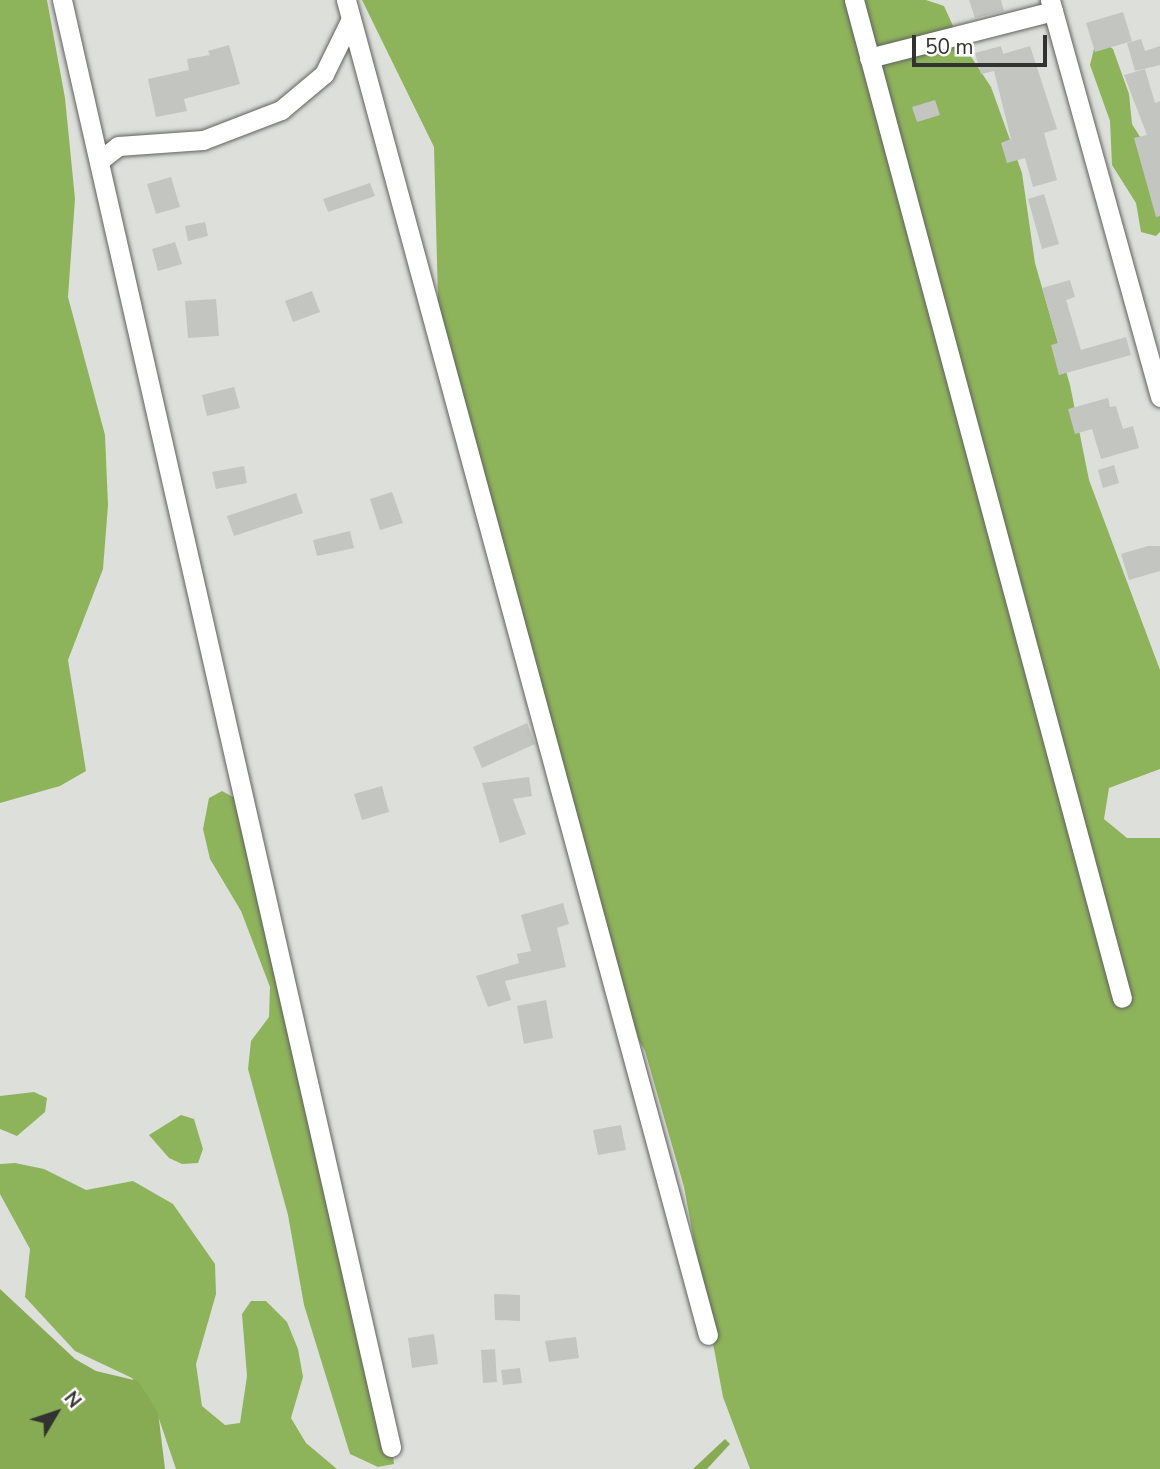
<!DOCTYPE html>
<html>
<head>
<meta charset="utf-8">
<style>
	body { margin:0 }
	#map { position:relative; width:1160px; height:1469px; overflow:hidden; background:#dddfdb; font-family:"Nunito Sans",sans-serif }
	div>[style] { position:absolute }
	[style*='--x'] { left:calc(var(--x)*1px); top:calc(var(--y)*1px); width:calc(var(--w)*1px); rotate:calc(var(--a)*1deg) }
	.forest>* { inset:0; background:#8eb45b }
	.water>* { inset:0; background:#86ab52 }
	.building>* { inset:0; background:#c3c5c1 }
	.roads { filter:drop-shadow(0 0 2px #61625f) drop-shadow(0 0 2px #61625f) }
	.minor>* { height:19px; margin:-9.5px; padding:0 9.5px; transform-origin:9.5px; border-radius:9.5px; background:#fff }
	span { translate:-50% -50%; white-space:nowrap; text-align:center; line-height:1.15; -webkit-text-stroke:6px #fff; paint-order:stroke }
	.north { position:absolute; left:21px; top:1378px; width:70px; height:70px; -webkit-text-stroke:5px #fff; paint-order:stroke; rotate:51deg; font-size:19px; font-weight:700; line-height:28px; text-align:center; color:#323331 }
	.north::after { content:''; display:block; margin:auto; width:24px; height:32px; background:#323331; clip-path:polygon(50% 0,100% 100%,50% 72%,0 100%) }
	.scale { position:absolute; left:912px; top:35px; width:135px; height:32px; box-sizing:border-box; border:4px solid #323331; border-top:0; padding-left:9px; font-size:21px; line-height:24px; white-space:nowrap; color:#323331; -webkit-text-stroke:5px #fff; paint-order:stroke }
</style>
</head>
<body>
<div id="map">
	<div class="forest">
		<i style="clip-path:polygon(0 0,47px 0,65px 98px,75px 199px,68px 297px,105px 435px,108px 505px,103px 569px,68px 660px,86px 771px,60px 786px,0 803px)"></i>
		<i style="clip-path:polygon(362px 0,926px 0,944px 6px,958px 37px,991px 87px,1022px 173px,1035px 263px,1070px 385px,1089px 480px,1160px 670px,1160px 769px,1109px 788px,1104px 819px,1127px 838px,1160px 838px,1160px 1469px,750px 1469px,723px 1397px,684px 1187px,645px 1051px,617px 1001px,447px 362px,438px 300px,434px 147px)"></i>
		<i style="clip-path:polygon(1097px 37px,1113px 49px,1129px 94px,1132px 124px,1160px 169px,1160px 232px,1156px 236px,1141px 232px,1136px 203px,1112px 165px,1110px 121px,1090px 65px)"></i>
		<i style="clip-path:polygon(222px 791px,235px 798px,383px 1367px,394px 1464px,378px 1467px,350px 1454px,304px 1305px,288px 1215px,248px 1069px,251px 1041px,269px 1017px,270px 987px,241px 911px,210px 859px,203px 829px,209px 798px)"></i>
		<i style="clip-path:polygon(34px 1092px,47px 1098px,45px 1112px,17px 1136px,0 1129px,0 1096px)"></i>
		<i style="clip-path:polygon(181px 1115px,194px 1119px,203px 1149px,198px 1163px,182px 1164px,169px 1158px,149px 1135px)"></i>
		<i style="clip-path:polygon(15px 1163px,44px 1169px,86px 1190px,133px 1181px,173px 1204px,215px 1264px,216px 1294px,196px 1364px,202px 1406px,225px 1425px,240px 1423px,247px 1376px,242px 1314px,251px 1301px,266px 1301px,287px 1322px,298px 1349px,303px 1377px,291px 1418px,306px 1443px,337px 1469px,176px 1469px,159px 1419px,132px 1378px,75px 1351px,25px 1297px,30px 1249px,0 1194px,0 1164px)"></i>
	</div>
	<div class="water">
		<i style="clip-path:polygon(0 1289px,75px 1359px,96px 1371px,138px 1381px,158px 1412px,165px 1469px,0 1469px)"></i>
		<i style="clip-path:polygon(725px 1439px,730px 1444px,707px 1469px,693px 1469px)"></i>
	</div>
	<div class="building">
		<i style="clip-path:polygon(969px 0,1001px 0,1004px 11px,975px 18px)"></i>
		<i style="clip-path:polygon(1123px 12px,1132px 41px,1095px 52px,1086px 23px)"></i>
		<i style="clip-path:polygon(1141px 39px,1145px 51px,1160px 46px,1160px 65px,1135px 71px,1127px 43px)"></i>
		<i style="clip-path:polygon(229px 45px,240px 84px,184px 99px,187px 111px,156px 117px,148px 79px,189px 70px,187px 59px,210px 55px,208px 51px)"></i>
		<i style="clip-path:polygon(1001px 46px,1003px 54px,1030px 46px,1057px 129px,1044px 133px,1057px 180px,1033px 187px,1025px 158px,1007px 163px,1001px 143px,1011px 139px,994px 71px,981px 74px,975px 53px)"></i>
		<i style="clip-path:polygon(1145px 69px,1155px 103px,1160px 101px,1160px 216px,1156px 217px,1134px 138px,1147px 135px,1124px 75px)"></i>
		<i style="clip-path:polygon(935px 100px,940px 115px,917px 122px,912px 107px)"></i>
		<i style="clip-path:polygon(171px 177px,180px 207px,156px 214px,147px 184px)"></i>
		<i style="clip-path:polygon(370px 183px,375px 196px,328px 212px,323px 199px)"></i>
		<i style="clip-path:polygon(1044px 194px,1059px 244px,1042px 249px,1028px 199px)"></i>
		<i style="clip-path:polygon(205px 222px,208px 236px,188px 241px,185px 226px)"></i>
		<i style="clip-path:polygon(175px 242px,182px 264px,158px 271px,152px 249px)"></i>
		<i style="clip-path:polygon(1070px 280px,1075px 297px,1066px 300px,1081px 350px,1126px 337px,1131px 355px,1059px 375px,1051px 345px,1058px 343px,1042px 288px)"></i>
		<i style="clip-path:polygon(312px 291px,320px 312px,293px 322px,285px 301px)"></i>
		<i style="clip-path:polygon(216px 299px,219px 336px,188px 338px,185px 301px)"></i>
		<i style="clip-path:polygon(234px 387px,240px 408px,207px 416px,202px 395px)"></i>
		<i style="clip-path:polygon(1108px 398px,1110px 407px,1116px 406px,1123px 429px,1133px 426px,1139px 448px,1101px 459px,1092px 429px,1075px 434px,1068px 409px)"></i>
		<i style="clip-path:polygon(1114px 465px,1119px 483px,1103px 488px,1098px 470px)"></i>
		<i style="clip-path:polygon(244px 466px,247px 483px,216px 489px,212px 472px)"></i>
		<i style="clip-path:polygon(392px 492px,403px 523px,380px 530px,370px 499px)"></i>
		<i style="clip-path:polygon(296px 493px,303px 513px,234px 536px,227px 516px)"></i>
		<i style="clip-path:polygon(350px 531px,354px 548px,317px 556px,313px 540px)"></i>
		<i style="clip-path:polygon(1148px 546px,1160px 546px,1160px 571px,1129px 580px,1121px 554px)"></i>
		<i style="clip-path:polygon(527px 723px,535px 744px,482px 768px,473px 747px)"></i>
		<i style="clip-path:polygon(529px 777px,532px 796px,513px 799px,526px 834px,500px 843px,482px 783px)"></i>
		<i style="clip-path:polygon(382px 786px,389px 812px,362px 820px,354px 794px)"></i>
		<i style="clip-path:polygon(563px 903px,569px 924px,557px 928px,566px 967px,505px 981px,511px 1000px,488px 1007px,476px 976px,519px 963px,517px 954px,531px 951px,521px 915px)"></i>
		<i style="clip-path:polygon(546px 1000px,553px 1038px,524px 1044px,517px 1006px)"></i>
		<i style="clip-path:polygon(621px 1125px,626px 1150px,598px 1155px,593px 1130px)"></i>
		<i style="clip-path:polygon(494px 1294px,520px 1295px,520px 1321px,495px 1320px)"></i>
		<i style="clip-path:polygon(434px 1334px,438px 1364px,412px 1368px,408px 1338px)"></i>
		<i style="clip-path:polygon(576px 1337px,579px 1358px,549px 1362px,545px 1341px)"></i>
		<i style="clip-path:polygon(495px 1349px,497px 1382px,483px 1383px,481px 1350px)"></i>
		<i style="clip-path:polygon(520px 1368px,522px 1383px,503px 1385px,501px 1370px)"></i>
	</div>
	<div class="roads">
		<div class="minor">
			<i style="--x:62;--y:0;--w:1484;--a:77.19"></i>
			<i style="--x:346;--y:0;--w:1383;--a:74.83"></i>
			<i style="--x:854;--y:0;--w:1033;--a:74.97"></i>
			<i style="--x:1050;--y:0;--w:412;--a:74.5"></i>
			<i style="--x:869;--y:58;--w:190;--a:-14.3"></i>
			<i style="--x:99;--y:161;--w:24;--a:-38"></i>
			<i style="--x:118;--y:146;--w:85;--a:-4"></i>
			<i style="--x:203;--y:140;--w:84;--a:-21"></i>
			<i style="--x:281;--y:110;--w:56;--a:-39.9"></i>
			<i style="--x:324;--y:74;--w:61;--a:-63.9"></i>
		</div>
	</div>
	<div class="north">N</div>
	<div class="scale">50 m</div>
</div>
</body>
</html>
